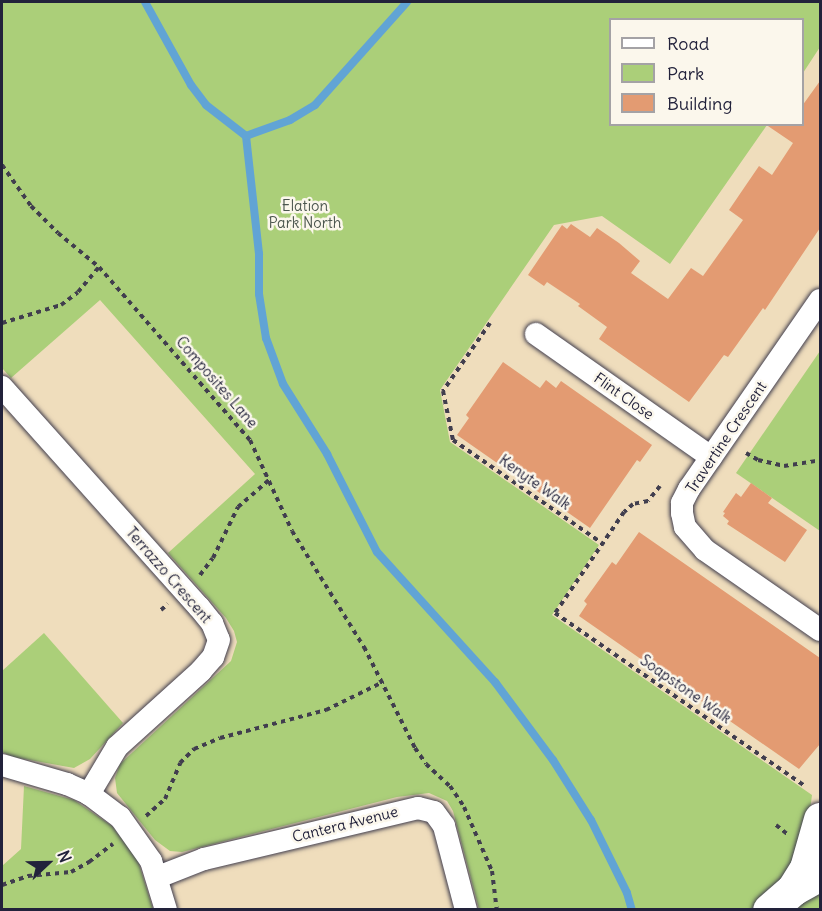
<!DOCTYPE html>
<html>
<head>
<meta charset="utf-8">
<style>
	body { margin:0 }
	#map { position:relative; width:822px; height:911px; overflow:hidden; background:#efddbc; font-family:Delius,sans-serif }
	div>[style] { position:absolute }
	[style*='--x'] { left:calc(var(--x)*1px); top:calc(var(--y)*1px); width:calc(var(--w)*1px); rotate:calc(var(--a)*1deg) }
	.green>* { inset:0; background:#abcf79 }
	.stream>* { height:8px; margin:-4px; padding:0 4px; transform-origin:4px; border-radius:4px; background:#61a4d5 }
	.building>* { inset:0; background:#e39b72 }
	.path>* { height:4px; margin-top:-2px; transform-origin:0; background:repeating-linear-gradient(90deg,#413e4e 0 4.5px,transparent 0 9px) }
	.roads { filter:drop-shadow(0 0 2px #413e4e) drop-shadow(0 0 2px #413e4e) }
	.street>* { height:22px; margin:-11px; padding:0 11px; transform-origin:11px; border-radius:11px; background:#fff }
	.secondary>* { height:33px; margin:-16.5px; padding:0 16.5px; transform-origin:16.5px; border-radius:16.5px; background:#fff }
	span { translate:-50% -50%; white-space:nowrap; text-align:center; line-height:1.15; -webkit-text-stroke:5px #fbf7ec; paint-order:stroke }
	.park-label { font-size:15px; color:#4b564e }
	.street-label { font-size:15px; color:#22223b }
	.frame { position:absolute; inset:0; border:3px solid #22223b; pointer-events:none }
	.legend { position:absolute; left:609px; top:18px; width:195px; height:108px; box-sizing:border-box; background:#fbf7ec; border:2px solid #a4a2a5; margin:0; padding:8px 10px; list-style:none; font-size:18px; color:#22223b }
	.legend li { display:flex; align-items:center; gap:12px; height:30px }
	.legend b { width:30px; border:2px solid #a4a2a5 }
	.north { position:absolute; left:18px; top:833px; width:60px; height:60px; -webkit-text-stroke:4px #fbf7ec; paint-order:stroke; rotate:68deg; font-size:16px; font-weight:700; line-height:24px; text-align:center; color:#22223b }
	.north::after { content:''; display:block; margin:auto; width:21px; height:27px; background:#22223b; clip-path:polygon(50% 0,100% 100%,50% 72%,0 100%) }
</style>
</head>
<body>
<div id="map">
	<div class="green">
		<i style="clip-path:polygon(2px 2px,820px 2px,820px 47px,803px 73px,802px 20px,610px 20px,610px 124px,767px 125px,670px 264px,602px 216px,554px 225px,440px 390px,450px 442px,599px 545px,552px 615px,812px 795px,809px 818px,820px 844px,820px 909px,479px 909px,453px 811px,447px 801px,429px 793px,397px 797px,182px 852px,170px 851px,155px 840px,117px 793px,115px 778px,120px 764px,231px 661px,237px 642px,234px 631px,226px 618px,168px 553px,255px 474px,100px 300px,11px 378px,2px 368px)"></i>
		<i style="clip-path:polygon(820px 351px,820px 531px,736px 473px)"></i>
		<i style="clip-path:polygon(44px 633px,123px 723px,90px 759px,74px 768px,13px 757px,2px 752px,2px 671px)"></i>
		<i style="clip-path:polygon(24px 786px,74px 800px,112px 826px,138px 861px,153px 909px,2px 909px,2px 866px,21px 849px)"></i>
	</div>
	<div class="stream">
		<i style="--x:145;--y:2;--w:95;--a:61"></i>
		<i style="--x:191;--y:85;--w:25;--a:53"></i>
		<i style="--x:206;--y:105;--w:51;--a:37.8"></i>
		<i style="--x:246;--y:136;--w:119;--a:83.7"></i>
		<i style="--x:259;--y:254;--w:40;--a:90"></i>
		<i style="--x:259;--y:294;--w:45;--a:81"></i>
		<i style="--x:266;--y:338;--w:49;--a:69.7"></i>
		<i style="--x:283;--y:384;--w:83;--a:57.8"></i>
		<i style="--x:327;--y:454;--w:110;--a:63"></i>
		<i style="--x:377;--y:552;--w:176;--a:47.8"></i>
		<i style="--x:495;--y:682;--w:97;--a:53.4"></i>
		<i style="--x:553;--y:760;--w:71;--a:57.7"></i>
		<i style="--x:591;--y:820;--w:81;--a:63.7"></i>
		<i style="--x:627;--y:893;--w:18;--a:74"></i>
		<i style="--x:246;--y:136;--w:47;--a:-20"></i>
		<i style="--x:290;--y:120;--w:29;--a:-31"></i>
		<i style="--x:315;--y:105;--w:138;--a:-48.2"></i>
	</div>
	<div class="building">
		<i style="clip-path:polygon(820px 81px,820px 228px,765px 310px,763px 308px,728px 357px,724px 355px,689px 402px,599px 339px,607px 327px,578px 306px,580px 304px,547px 282px,544px 286px,528px 275px,562px 225px,567px 229px,571px 224px,590px 237px,597px 228px,619px 243px,640px 261px,631px 273px,668px 299px,691px 268px,703px 276px,743px 220px,729px 210px,746px 185px,759px 166px,772px 175px,793px 143px,765px 124px,802px 124px,802px 106px)"></i>
		<i style="clip-path:polygon(503px 362px,540px 388px,546px 380px,556px 388px,561px 381px,652px 445px,640px 462px,637px 460px,590px 528px,457px 435px,469px 418px,466px 415px)"></i>
		<i style="clip-path:polygon(751px 483px,772px 498px,768px 503px,807px 530px,785px 562px,727px 524px,729px 521px,723px 516px,725px 513px,723px 512px,736px 493px,741px 497px)"></i>
		<i style="clip-path:polygon(639px 532px,820px 658px,820px 744px,799px 769px,579px 616px,587px 604px,584px 601px,612px 562px,616px 565px)"></i>
	</div>
	<div class="path">
		<i style="--x:2;--y:165;--w:50;--a:54.7"></i>
		<i style="--x:31;--y:206;--w:38;--a:45"></i>
		<i style="--x:58;--y:233;--w:53;--a:39.7"></i>
		<i style="--x:99;--y:267;--w:230;--a:48.9"></i>
		<i style="--x:250;--y:440;--w:100;--a:65.2"></i>
		<i style="--x:292;--y:531;--w:137;--a:58.2"></i>
		<i style="--x:364;--y:647;--w:113;--a:63.2"></i>
		<i style="--x:415;--y:748;--w:19;--a:55"></i>
		<i style="--x:426;--y:764;--w:33;--a:43"></i>
		<i style="--x:450;--y:786;--w:25;--a:56"></i>
		<i style="--x:464;--y:807;--w:70;--a:66.4"></i>
		<i style="--x:492;--y:871;--w:39;--a:83"></i>
		<i style="--x:2;--y:323;--w:62;--a:-17"></i>
		<i style="--x:61;--y:305;--w:21;--a:-37"></i>
		<i style="--x:78;--y:292;--w:33;--a:-50"></i>
		<i style="--x:490;--y:323;--w:83;--a:124.7"></i>
		<i style="--x:443;--y:391;--w:50;--a:78.5"></i>
		<i style="--x:453;--y:440;--w:183;--a:34.7"></i>
		<i style="--x:746;--y:453;--w:14;--a:30"></i>
		<i style="--x:758;--y:460;--w:27;--a:13"></i>
		<i style="--x:784;--y:466;--w:36;--a:-9"></i>
		<i style="--x:660;--y:486;--w:19;--a:129"></i>
		<i style="--x:648;--y:501;--w:15;--a:169"></i>
		<i style="--x:633;--y:504;--w:12;--a:138"></i>
		<i style="--x:624;--y:512;--w:122;--a:124.3"></i>
		<i style="--x:555;--y:613;--w:302;--a:34.7"></i>
		<i style="--x:200;--y:575;--w:21;--a:-53"></i>
		<i style="--x:213;--y:558;--w:57;--a:-63.9"></i>
		<i style="--x:238;--y:507;--w:41;--a:-41.1"></i>
		<i style="--x:161;--y:610;--w:9;--a:-41"></i>
		<i style="--x:146;--y:816;--w:25;--a:-42"></i>
		<i style="--x:165;--y:799;--w:39;--a:-67"></i>
		<i style="--x:180;--y:763;--w:20;--a:-45"></i>
		<i style="--x:194;--y:749;--w:28;--a:-23"></i>
		<i style="--x:220;--y:738;--w:110;--a:-14.8"></i>
		<i style="--x:326;--y:710;--w:64;--a:-26.2"></i>
		<i style="--x:776;--y:825;--w:14;--a:39"></i>
		<i style="--x:2;--y:885;--w:28;--a:-19"></i>
		<i style="--x:28;--y:876;--w:43;--a:-5.3"></i>
		<i style="--x:71;--y:872;--w:21;--a:-29"></i>
		<i style="--x:89;--y:862;--w:30;--a:-37"></i>
	</div>
	<div class="roads">
		<div class="street">
			<i style="--x:820;--y:300;--w:230;--a:124.7"></i>
			<i style="--x:689;--y:489;--w:16;--a:117"></i>
			<i style="--x:682;--y:503;--w:10;--a:90"></i>
			<i style="--x:682;--y:513;--w:14;--a:78"></i>
			<i style="--x:685;--y:527;--w:30;--a:49"></i>
			<i style="--x:705;--y:550;--w:140;--a:34.8"></i>
			<i style="--x:536;--y:334;--w:214;--a:35.1"></i>
			<i style="--x:2;--y:387;--w:295;--a:48.2"></i>
			<i style="--x:199;--y:607;--w:21;--a:51"></i>
			<i style="--x:212;--y:623;--w:18;--a:68"></i>
			<i style="--x:219;--y:640;--w:18;--a:109"></i>
			<i style="--x:213;--y:657;--w:18;--a:131"></i>
			<i style="--x:201;--y:671;--w:113;--a:137.9"></i>
			<i style="--x:117;--y:747;--w:55;--a:120.8"></i>
			<i style="--x:2;--y:765;--w:68;--a:16.3"></i>
			<i style="--x:67;--y:784;--w:24;--a:24"></i>
			<i style="--x:89;--y:794;--w:39;--a:37"></i>
			<i style="--x:120;--y:817;--w:54;--a:54.8"></i>
			<i style="--x:151;--y:861;--w:51;--a:73"></i>
			<i style="--x:158;--y:877;--w:49;--a:-21.4"></i>
			<i style="--x:204;--y:859;--w:220;--a:-13.4"></i>
			<i style="--x:418;--y:808;--w:16;--a:14"></i>
			<i style="--x:434;--y:812;--w:17;--a:54"></i>
			<i style="--x:444;--y:826;--w:87;--a:75.3"></i>
		</div>
		<div class="secondary">
			<i style="--x:793;--y:889;--w:25;--a:-58"></i>
			<i style="--x:806;--y:868;--w:51;--a:-74.1"></i>
			<i style="--x:769;--y:910;--w:32;--a:-41"></i>
			<i style="--x:793;--y:889;--w:21;--a:-29"></i>
		</div>
	</div>
	<div class="park-label">
		<span style="left:305px;top:214px">Elation<br>Park North</span>
	</div>
	<div class="street-label">
		<span style="left:217px;top:382px;rotate:49deg">Composites Lane</span>
		<span style="left:624px;top:396px;rotate:35deg">Flint Close</span>
		<span style="left:726px;top:437px;rotate:-56deg">Travertine Crescent</span>
		<span style="left:535px;top:482px;rotate:35deg">Kenyte Walk</span>
		<span style="left:169px;top:575px;rotate:49deg">Terrazzo Crescent</span>
		<span style="left:686px;top:689px;rotate:35deg">Soapstone Walk</span>
		<span style="left:345px;top:824px;rotate:-14deg">Cantera Avenue</span>
	</div>
	<div class="frame"></div>
	<ul class="legend">
	<li><b style="height:8px;background:#fff"></b>Road</li>
	<li><b style="height:16px;background:#abcf79"></b>Park</li>
	<li><b style="height:16px;background:#e39b72"></b>Building</li>
	</ul>
	<div class="north">N</div>
</div>
</body>
</html>
